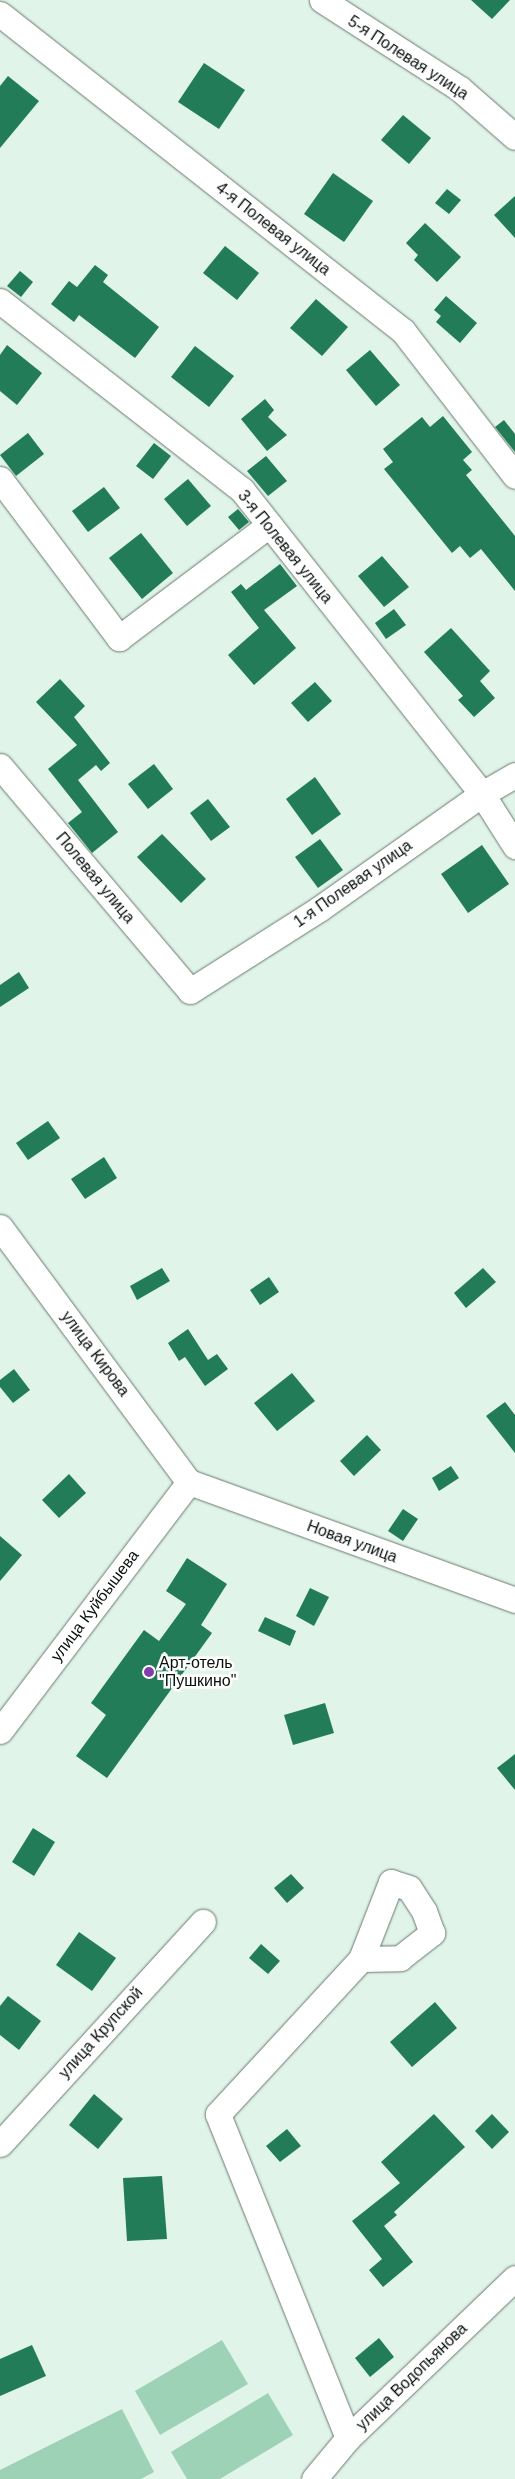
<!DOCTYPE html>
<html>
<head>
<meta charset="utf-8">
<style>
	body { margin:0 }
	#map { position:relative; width:515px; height:2479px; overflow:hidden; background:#e1f4e9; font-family:Arial,sans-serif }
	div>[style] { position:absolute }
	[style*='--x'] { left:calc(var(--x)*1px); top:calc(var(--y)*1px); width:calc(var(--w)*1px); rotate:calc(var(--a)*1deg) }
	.green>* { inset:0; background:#9ed2b7 }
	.building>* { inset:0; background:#217c57 }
	.roads { filter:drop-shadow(0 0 1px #68796f) drop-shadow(0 0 1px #68796f) }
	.minor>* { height:25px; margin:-12.5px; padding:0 12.5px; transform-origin:12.5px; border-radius:12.5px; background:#fff }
	.dots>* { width:14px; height:14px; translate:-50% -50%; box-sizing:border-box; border:2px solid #fff; border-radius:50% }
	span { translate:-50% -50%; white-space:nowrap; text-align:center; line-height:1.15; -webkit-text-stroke:5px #fff; paint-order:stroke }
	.street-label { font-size:16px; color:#09100c }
	.poi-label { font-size:16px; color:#09100c }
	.left { translate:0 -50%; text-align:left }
</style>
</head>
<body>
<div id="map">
	<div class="green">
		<i style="clip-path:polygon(222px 2340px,248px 2384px,160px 2435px,135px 2391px)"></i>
		<i style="clip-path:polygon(268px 2393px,293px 2435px,220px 2479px,187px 2479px,171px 2452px)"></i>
		<i style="clip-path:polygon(122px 2409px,154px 2472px,141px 2479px,0 2479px,0 2470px)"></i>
	</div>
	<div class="building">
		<i style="clip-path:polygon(471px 0,510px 0,492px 19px)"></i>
		<i style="clip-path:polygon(204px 63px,245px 90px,219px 129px,178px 102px)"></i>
		<i style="clip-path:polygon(8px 76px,39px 101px,0 148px,0 86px)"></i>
		<i style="clip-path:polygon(403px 115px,431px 138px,409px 164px,381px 140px)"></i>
		<i style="clip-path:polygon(333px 173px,373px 201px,344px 242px,304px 214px)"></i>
		<i style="clip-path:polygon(447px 189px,461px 200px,449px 214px,435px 203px)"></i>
		<i style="clip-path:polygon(515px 196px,515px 238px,494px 215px)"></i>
		<i style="clip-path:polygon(425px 223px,461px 257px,437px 282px,414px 260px,418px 255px,406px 243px)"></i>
		<i style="clip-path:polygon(225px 246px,259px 273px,237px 300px,203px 273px)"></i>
		<i style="clip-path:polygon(95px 265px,108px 275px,103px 282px,159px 327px,135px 358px,79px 315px,74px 322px,51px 304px,69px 281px,77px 287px)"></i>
		<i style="clip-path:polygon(20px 271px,33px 282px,21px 297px,7px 286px)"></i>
		<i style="clip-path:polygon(446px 296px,477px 323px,460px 343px,436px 322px,441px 316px,434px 310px)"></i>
		<i style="clip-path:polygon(316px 299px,348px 327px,322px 356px,290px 328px)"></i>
		<i style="clip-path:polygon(7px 345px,42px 373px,17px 405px,0 391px,0 355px)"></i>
		<i style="clip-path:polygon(195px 346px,234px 376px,209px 407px,171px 377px)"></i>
		<i style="clip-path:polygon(370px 350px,400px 385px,376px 406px,346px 370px)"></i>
		<i style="clip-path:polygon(265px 399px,274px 410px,268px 417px,287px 435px,267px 451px,241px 419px)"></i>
		<i style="clip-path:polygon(443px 416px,472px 452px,463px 460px,472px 470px,466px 475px,515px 536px,515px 591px,481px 549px,470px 558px,460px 546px,452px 553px,384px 469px,393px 462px,383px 449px,422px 417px,430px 427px)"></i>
		<i style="clip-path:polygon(504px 420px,515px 434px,515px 452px,495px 427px)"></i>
		<i style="clip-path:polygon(28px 433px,44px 454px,16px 476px,0 455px)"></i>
		<i style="clip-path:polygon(154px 443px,171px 456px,153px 479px,136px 466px)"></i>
		<i style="clip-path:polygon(266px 456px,287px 481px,268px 496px,247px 471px)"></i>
		<i style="clip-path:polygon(188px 479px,211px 506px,187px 526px,164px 499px)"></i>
		<i style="clip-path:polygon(104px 487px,120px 508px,88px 532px,72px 511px)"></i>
		<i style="clip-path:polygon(238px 509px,249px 522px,239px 530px,228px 517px)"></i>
		<i style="clip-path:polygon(141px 533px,173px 573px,142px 599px,109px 558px)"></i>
		<i style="clip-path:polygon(382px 556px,409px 587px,384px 607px,358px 576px)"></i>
		<i style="clip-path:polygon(280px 564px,297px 586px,264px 610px,296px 648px,254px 685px,228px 655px,259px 628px,231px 592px,241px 584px,246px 590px)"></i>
		<i style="clip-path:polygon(394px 609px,406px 625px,386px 639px,375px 623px)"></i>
		<i style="clip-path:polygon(451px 628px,490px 671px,480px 681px,495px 698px,474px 717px,458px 700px,463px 696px,424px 652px)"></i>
		<i style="clip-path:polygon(60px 679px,85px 706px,74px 717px,110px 763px,101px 771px,96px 765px,78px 780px,118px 832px,92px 853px,68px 823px,82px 812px,48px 769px,77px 745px,36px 702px)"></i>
		<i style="clip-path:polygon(315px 682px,332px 701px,308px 722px,291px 703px)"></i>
		<i style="clip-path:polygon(154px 764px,173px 789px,148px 809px,128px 784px)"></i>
		<i style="clip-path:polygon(315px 777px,341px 814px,312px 835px,286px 799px)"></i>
		<i style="clip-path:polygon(208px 799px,230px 827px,211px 841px,190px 813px)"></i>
		<i style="clip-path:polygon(162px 834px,206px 879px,181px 903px,137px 857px)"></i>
		<i style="clip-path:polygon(320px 839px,343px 870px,318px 888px,295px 857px)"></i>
		<i style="clip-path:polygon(482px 845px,509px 884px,468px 913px,441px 874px)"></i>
		<i style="clip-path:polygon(19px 972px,29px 988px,0 1007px,0 985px)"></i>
		<i style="clip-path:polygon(48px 1121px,60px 1138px,28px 1160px,16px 1143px)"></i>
		<i style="clip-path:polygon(104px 1157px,117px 1178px,85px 1199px,71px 1179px)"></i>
		<i style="clip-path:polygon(162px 1268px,170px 1281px,137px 1300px,130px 1286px)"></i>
		<i style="clip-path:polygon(483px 1268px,496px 1282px,466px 1308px,454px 1293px)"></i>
		<i style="clip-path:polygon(269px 1277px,279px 1292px,260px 1305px,250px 1290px)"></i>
		<i style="clip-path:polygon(188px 1329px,208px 1360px,217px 1354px,228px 1369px,205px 1386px,185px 1357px,179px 1361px,168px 1343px)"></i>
		<i style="clip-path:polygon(14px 1369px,30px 1390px,13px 1403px,0 1387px,0 1380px)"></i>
		<i style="clip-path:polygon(292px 1373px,315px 1401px,277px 1431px,254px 1403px)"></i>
		<i style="clip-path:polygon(505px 1402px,515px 1415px,515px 1453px,486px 1416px)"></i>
		<i style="clip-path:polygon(367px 1435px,381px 1450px,354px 1476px,340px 1461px)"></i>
		<i style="clip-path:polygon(451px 1466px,459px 1478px,439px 1491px,432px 1478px)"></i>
		<i style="clip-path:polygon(69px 1474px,86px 1493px,59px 1518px,42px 1500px)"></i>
		<i style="clip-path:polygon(403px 1509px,418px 1519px,403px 1541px,388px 1531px)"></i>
		<i style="clip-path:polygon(0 1536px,22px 1555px,0 1581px)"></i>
		<i style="clip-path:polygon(187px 1558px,227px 1584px,201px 1625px,212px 1633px,107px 1778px,76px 1756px,106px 1715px,91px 1703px,144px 1630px,159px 1641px,186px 1604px,166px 1591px)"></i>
		<i style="clip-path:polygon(310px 1588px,329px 1597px,314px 1626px,296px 1616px)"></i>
		<i style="clip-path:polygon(265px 1617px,296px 1631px,290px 1646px,258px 1631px)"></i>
		<i style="clip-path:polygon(325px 1703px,334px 1733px,293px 1745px,284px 1715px)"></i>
		<i style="clip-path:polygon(515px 1754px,515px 1790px,497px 1768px)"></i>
		<i style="clip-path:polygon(33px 1828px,55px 1842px,34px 1876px,12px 1862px)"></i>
		<i style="clip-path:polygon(291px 1874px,304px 1888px,287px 1903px,274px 1888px)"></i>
		<i style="clip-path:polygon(79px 1932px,116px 1958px,92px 1991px,56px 1965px)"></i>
		<i style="clip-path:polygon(261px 1944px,280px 1961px,268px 1974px,249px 1958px)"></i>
		<i style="clip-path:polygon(8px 1996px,41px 2021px,19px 2050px,0 2035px,0 2006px)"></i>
		<i style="clip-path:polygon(435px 2002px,457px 2028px,412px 2067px,390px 2042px)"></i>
		<i style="clip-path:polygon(94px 2094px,123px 2119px,98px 2149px,69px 2125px)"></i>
		<i style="clip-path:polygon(434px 2114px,465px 2147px,394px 2212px,397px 2215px,384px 2226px,413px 2262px,383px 2287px,369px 2270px,382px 2259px,352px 2221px,400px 2183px,381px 2162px)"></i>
		<i style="clip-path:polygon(492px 2114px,509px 2132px,492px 2149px,475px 2131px)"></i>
		<i style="clip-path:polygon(287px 2129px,301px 2146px,280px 2162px,266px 2146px)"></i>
		<i style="clip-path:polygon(162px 2176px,167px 2239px,127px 2241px,123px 2178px)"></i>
		<i style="clip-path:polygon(379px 2338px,394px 2357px,370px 2377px,355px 2358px)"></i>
		<i style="clip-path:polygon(32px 2345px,46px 2376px,0 2396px,0 2359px)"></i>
	</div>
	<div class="roads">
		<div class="minor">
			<i style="--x:322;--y:0;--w:164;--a:32.8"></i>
			<i style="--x:460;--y:89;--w:73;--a:41.1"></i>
			<i style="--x:0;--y:14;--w:513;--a:38.19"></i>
			<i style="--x:403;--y:331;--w:183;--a:52.3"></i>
			<i style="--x:0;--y:301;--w:307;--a:38"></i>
			<i style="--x:242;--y:490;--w:387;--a:51.7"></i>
			<i style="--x:482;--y:794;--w:62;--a:57.6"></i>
			<i style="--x:0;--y:479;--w:199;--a:53.2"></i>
			<i style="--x:119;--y:638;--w:188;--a:-37"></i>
			<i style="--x:0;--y:766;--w:294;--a:49.8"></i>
			<i style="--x:190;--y:991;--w:153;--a:-32.4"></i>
			<i style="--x:319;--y:909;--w:199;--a:-35.2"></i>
			<i style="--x:482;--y:794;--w:38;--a:-30"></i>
			<i style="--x:0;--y:1227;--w:317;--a:53.5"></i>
			<i style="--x:189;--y:1482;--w:347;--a:19.9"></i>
			<i style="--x:0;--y:1731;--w:313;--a:-52.8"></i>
			<i style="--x:0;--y:2144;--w:301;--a:-47.6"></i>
			<i style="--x:348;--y:2438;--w:349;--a:-111.9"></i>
			<i style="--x:218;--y:2114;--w:211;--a:-47.3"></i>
			<i style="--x:361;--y:1959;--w:39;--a:-1"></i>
			<i style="--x:400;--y:1958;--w:41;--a:-38"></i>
			<i style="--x:432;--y:1933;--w:23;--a:-110"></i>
			<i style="--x:424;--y:1911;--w:27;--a:-123"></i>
			<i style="--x:409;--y:1888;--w:19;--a:-162"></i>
			<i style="--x:391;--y:1882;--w:83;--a:111.3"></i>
			<i style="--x:314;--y:2479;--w:53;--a:-50.3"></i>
			<i style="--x:348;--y:2438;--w:231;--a:-43.8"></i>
		</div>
	</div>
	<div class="dots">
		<i style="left:149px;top:1672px;background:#853bac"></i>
	</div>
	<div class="street-label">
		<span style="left:408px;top:58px;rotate:33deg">5-я Полевая улица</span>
		<span style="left:273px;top:229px;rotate:38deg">4-я Полевая улица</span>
		<span style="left:285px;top:547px;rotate:51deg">3-я Полевая улица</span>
		<span style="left:95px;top:878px;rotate:50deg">Полевая улица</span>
		<span style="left:353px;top:884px;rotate:-35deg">1-я Полевая улица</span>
		<span style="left:95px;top:1354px;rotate:53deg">улица Кирова</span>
		<span style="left:352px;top:1542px;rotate:20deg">Новая улица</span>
		<span style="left:95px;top:1606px;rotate:-53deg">улица Куйбышева</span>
		<span style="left:101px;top:2033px;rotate:-48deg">улица Крупской</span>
		<span style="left:412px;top:2377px;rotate:-44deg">улица Водопьянова</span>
	</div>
	<div class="poi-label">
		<span class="left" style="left:159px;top:1672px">Арт-отель<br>"Пушкино"</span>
	</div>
</div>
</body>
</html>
